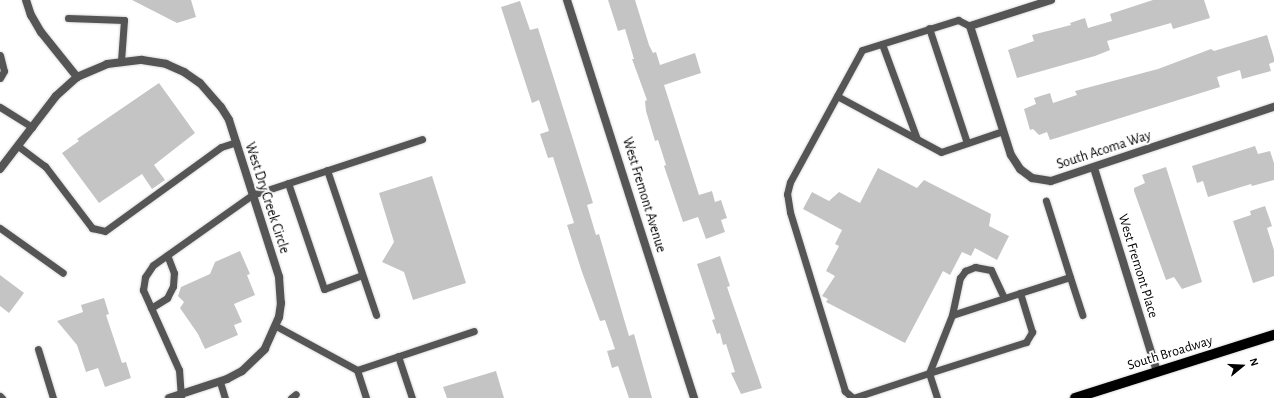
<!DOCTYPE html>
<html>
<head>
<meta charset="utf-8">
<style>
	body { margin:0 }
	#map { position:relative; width:1274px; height:398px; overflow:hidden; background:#fff; font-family:"Alegreya Sans",sans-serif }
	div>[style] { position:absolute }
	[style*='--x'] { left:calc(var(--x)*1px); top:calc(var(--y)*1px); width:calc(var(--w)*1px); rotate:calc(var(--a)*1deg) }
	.building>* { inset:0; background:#c4c4c4 }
	.roads { filter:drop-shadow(0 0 1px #dbdbdb) drop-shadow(0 0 1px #dbdbdb) }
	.service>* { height:7px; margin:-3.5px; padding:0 3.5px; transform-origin:3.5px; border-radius:3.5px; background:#555 }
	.minor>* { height:8px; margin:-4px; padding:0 4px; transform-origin:4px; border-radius:4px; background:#555 }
	.primary>* { height:10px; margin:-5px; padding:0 5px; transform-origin:5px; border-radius:5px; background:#000 }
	span { translate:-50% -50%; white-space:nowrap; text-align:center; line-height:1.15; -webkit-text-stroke:3.5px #fff; paint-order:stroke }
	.street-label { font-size:14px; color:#000 }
	.north { position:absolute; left:1222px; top:346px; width:40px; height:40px; -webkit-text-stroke:3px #fff; paint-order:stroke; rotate:72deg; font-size:11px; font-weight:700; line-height:16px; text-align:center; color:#000 }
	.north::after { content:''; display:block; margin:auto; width:14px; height:18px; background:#000; clip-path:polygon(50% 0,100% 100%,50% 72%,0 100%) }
</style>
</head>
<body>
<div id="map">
	<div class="building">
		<i style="clip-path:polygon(132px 0,191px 0,196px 17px,177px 23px)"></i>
		<i style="clip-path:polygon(608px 0,635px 0,649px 45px,653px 53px,656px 52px,660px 65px,695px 53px,701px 73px,664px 85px,699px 195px,712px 191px,715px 202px,721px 200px,727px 218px,721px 220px,725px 232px,706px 239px,698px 217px,683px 222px,664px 166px,666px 165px,658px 140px,655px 141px,646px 111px,645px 101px,647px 100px,632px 59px,634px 59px,625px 29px,618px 31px)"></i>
		<i style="clip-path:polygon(1153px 0,1204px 0,1210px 18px,1173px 29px,1171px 23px,1107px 41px,1110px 50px,1095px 56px,1017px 78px,1008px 50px,1034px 41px,1032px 35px,1071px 25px,1070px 23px,1085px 18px,1088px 28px,1112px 21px,1110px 14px)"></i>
		<i style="clip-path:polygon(520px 1px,530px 30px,538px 28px,593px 203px,587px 205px,596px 235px,599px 234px,629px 336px,634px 334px,652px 398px,629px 398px,618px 366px,612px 368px,607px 351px,615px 349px,605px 320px,600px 321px,582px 272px,567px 225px,574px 223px,553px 157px,548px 158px,540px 134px,549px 131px,539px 100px,532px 103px,501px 7px)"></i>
		<i style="clip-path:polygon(1267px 35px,1274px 58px,1274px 62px,1269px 64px,1271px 71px,1242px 79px,1240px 70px,1217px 77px,1220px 87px,1050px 140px,1047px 132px,1039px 135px,1033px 129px,1030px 130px,1024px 109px,1036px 104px,1034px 98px,1050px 93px,1053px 103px,1077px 95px,1075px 91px,1158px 69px,1211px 49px,1214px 51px)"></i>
		<i style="clip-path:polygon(159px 83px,195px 133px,154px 165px,165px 180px,152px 189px,142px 174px,99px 203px,62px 153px,79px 141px,77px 139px)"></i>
		<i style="clip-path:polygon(1255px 146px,1258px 154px,1270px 151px,1274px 163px,1274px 180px,1252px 186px,1251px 184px,1208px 197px,1203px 181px,1197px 183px,1192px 166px)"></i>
		<i style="clip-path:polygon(1166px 167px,1202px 282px,1182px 289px,1174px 277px,1166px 280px,1134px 191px,1134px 188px,1145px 183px,1142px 175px)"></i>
		<i style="clip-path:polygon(878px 168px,917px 188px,924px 180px,991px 214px,989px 226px,1009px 236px,997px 260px,975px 248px,971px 256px,962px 252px,950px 275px,943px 271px,905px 343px,826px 302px,828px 299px,822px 296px,835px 276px,826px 271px,839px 246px,835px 244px,842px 230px,803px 209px,812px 192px,829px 201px,839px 192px,860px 203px)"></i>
		<i style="clip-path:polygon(432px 176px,466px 283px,413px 300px,404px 272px,382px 262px,394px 242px,379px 193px)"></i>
		<i style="clip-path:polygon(1265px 206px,1272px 226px,1267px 228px,1274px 250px,1274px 276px,1253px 283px,1233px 221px,1251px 215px,1250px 211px)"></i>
		<i style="clip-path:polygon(240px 251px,250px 274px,247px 275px,255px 295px,234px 304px,242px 322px,234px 325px,238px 335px,205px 349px,198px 334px,180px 308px,184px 302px,178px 296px,181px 287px,210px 274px,215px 262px)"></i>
		<i style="clip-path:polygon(720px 256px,730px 286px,727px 287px,762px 388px,741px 394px,731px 373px,735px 372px,726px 344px,723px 345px,720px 333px,717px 334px,712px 320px,715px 319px,697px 264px)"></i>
		<i style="clip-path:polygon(0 275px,24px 293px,9px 313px,0 306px)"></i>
		<i style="clip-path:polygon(104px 298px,109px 314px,106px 315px,122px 363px,126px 362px,131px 378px,105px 387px,98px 368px,86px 372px,77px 345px,57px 321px,83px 312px,81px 305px)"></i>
		<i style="clip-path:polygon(496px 371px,504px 398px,447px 398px,443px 387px)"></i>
	</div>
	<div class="roads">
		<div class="service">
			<i style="--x:68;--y:18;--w:56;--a:2"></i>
			<i style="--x:124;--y:20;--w:41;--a:94.2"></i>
			<i style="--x:929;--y:28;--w:121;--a:71.7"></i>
			<i style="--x:882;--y:44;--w:101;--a:69.8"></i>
			<i style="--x:0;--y:55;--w:16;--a:76"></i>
			<i style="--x:4;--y:71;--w:8;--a:120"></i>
			<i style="--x:837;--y:96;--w:118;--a:28.3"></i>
			<i style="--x:941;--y:152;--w:65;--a:-18.7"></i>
			<i style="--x:0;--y:107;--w:38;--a:32"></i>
			<i style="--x:18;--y:146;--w:34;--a:37"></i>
			<i style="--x:45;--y:166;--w:78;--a:52.8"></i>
			<i style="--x:92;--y:228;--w:13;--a:13"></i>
			<i style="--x:105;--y:231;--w:143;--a:-35.9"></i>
			<i style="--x:221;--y:147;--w:16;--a:-18"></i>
			<i style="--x:327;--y:170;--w:153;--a:71.3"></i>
			<i style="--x:288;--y:183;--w:112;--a:71.2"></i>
			<i style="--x:324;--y:289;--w:40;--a:-20.2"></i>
			<i style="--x:0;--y:228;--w:77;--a:35.5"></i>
			<i style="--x:1070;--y:277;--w:40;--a:72"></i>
			<i style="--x:1020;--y:293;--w:52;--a:-17.7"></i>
			<i style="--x:1070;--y:277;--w:80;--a:-107.5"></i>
			<i style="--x:151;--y:308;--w:19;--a:-32"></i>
			<i style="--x:167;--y:298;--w:13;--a:-63"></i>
			<i style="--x:173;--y:286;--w:13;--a:-86"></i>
			<i style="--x:174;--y:273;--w:19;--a:-111"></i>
			<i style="--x:952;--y:315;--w:38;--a:-78"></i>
			<i style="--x:960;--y:278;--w:9;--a:-54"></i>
			<i style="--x:965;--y:271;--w:11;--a:-22"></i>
			<i style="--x:975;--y:267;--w:16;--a:11"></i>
			<i style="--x:991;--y:270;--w:31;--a:65"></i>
			<i style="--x:276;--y:326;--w:92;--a:28.5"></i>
			<i style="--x:357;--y:370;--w:123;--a:-18.4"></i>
			<i style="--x:38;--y:349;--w:51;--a:73"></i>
			<i style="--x:398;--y:356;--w:44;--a:71.6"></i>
			<i style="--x:357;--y:370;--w:29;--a:72"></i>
			<i style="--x:220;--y:382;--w:17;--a:73"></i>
			<i style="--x:0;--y:396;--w:3;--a:45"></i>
			<i style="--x:181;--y:398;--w:28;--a:-94"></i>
			<i style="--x:179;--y:370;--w:88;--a:-114.2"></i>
			<i style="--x:143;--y:290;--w:13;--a:-81"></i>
			<i style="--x:145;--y:277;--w:14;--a:-56"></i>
			<i style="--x:153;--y:265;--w:121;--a:-35.3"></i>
			<i style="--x:252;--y:195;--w:179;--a:-18.2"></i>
			<i style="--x:291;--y:398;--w:6;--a:-39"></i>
			<i style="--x:853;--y:398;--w:11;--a:-139"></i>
			<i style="--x:845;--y:391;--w:187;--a:-107.1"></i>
			<i style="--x:790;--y:212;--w:18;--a:-99"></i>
			<i style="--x:787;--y:194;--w:12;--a:-76"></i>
			<i style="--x:790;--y:182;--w:150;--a:-61.4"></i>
			<i style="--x:862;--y:50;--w:101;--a:-17.4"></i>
			<i style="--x:958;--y:20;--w:13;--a:27"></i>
			<i style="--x:853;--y:398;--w:80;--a:-18.2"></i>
			<i style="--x:929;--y:373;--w:102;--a:-17.7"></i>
			<i style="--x:1026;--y:342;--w:12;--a:-59"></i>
			<i style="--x:1032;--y:332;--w:41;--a:-107.1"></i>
			<i style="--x:1020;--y:293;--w:71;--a:162.1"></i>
			<i style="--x:952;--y:315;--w:62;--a:111.6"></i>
			<i style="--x:929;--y:373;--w:26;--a:72"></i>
		</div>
		<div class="minor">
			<i style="--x:26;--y:0;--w:16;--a:72"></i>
			<i style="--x:31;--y:15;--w:20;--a:60"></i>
			<i style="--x:41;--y:32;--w:58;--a:51.3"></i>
			<i style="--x:567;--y:0;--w:418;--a:72.3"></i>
			<i style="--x:1051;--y:0;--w:85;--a:162.2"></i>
			<i style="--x:970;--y:26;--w:135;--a:72.4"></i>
			<i style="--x:1011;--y:155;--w:17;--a:57"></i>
			<i style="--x:1020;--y:169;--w:15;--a:37"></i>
			<i style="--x:1032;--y:178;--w:19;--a:9"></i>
			<i style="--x:1051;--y:181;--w:235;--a:-18.4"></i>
			<i style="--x:1094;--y:168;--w:214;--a:72.8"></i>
			<i style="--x:0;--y:169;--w:92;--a:-52.5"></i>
			<i style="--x:56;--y:96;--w:28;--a:-42"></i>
			<i style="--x:77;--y:77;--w:33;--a:-23"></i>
			<i style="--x:107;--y:64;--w:35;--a:-7"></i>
			<i style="--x:142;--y:60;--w:24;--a:9"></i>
			<i style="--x:166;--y:64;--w:20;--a:24"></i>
			<i style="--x:184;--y:72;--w:19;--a:35"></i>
			<i style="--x:200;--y:83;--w:32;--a:49"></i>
			<i style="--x:221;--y:107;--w:15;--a:58"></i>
			<i style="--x:229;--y:120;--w:165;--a:72.3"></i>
			<i style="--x:279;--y:277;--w:26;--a:86"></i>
			<i style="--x:281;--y:303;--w:14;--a:98"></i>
			<i style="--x:279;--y:317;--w:35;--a:114"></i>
			<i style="--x:265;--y:349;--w:32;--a:136"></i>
			<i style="--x:242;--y:371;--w:17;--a:152"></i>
			<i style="--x:227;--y:379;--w:61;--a:161.9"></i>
		</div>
		<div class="primary">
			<i style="--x:1075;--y:398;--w:209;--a:-17.6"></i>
		</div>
	</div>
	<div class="street-label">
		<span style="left:1104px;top:150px;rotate:-18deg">South Acoma Way</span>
		<span style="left:644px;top:195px;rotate:73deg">West Fremont Avenue</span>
		<span style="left:267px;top:198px;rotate:72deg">West Dry Creek Circle</span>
		<span style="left:1138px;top:266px;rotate:73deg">West Fremont Place</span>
		<span style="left:1170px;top:353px;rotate:-17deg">South Broadway</span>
	</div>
	<div class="north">N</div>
</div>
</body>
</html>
